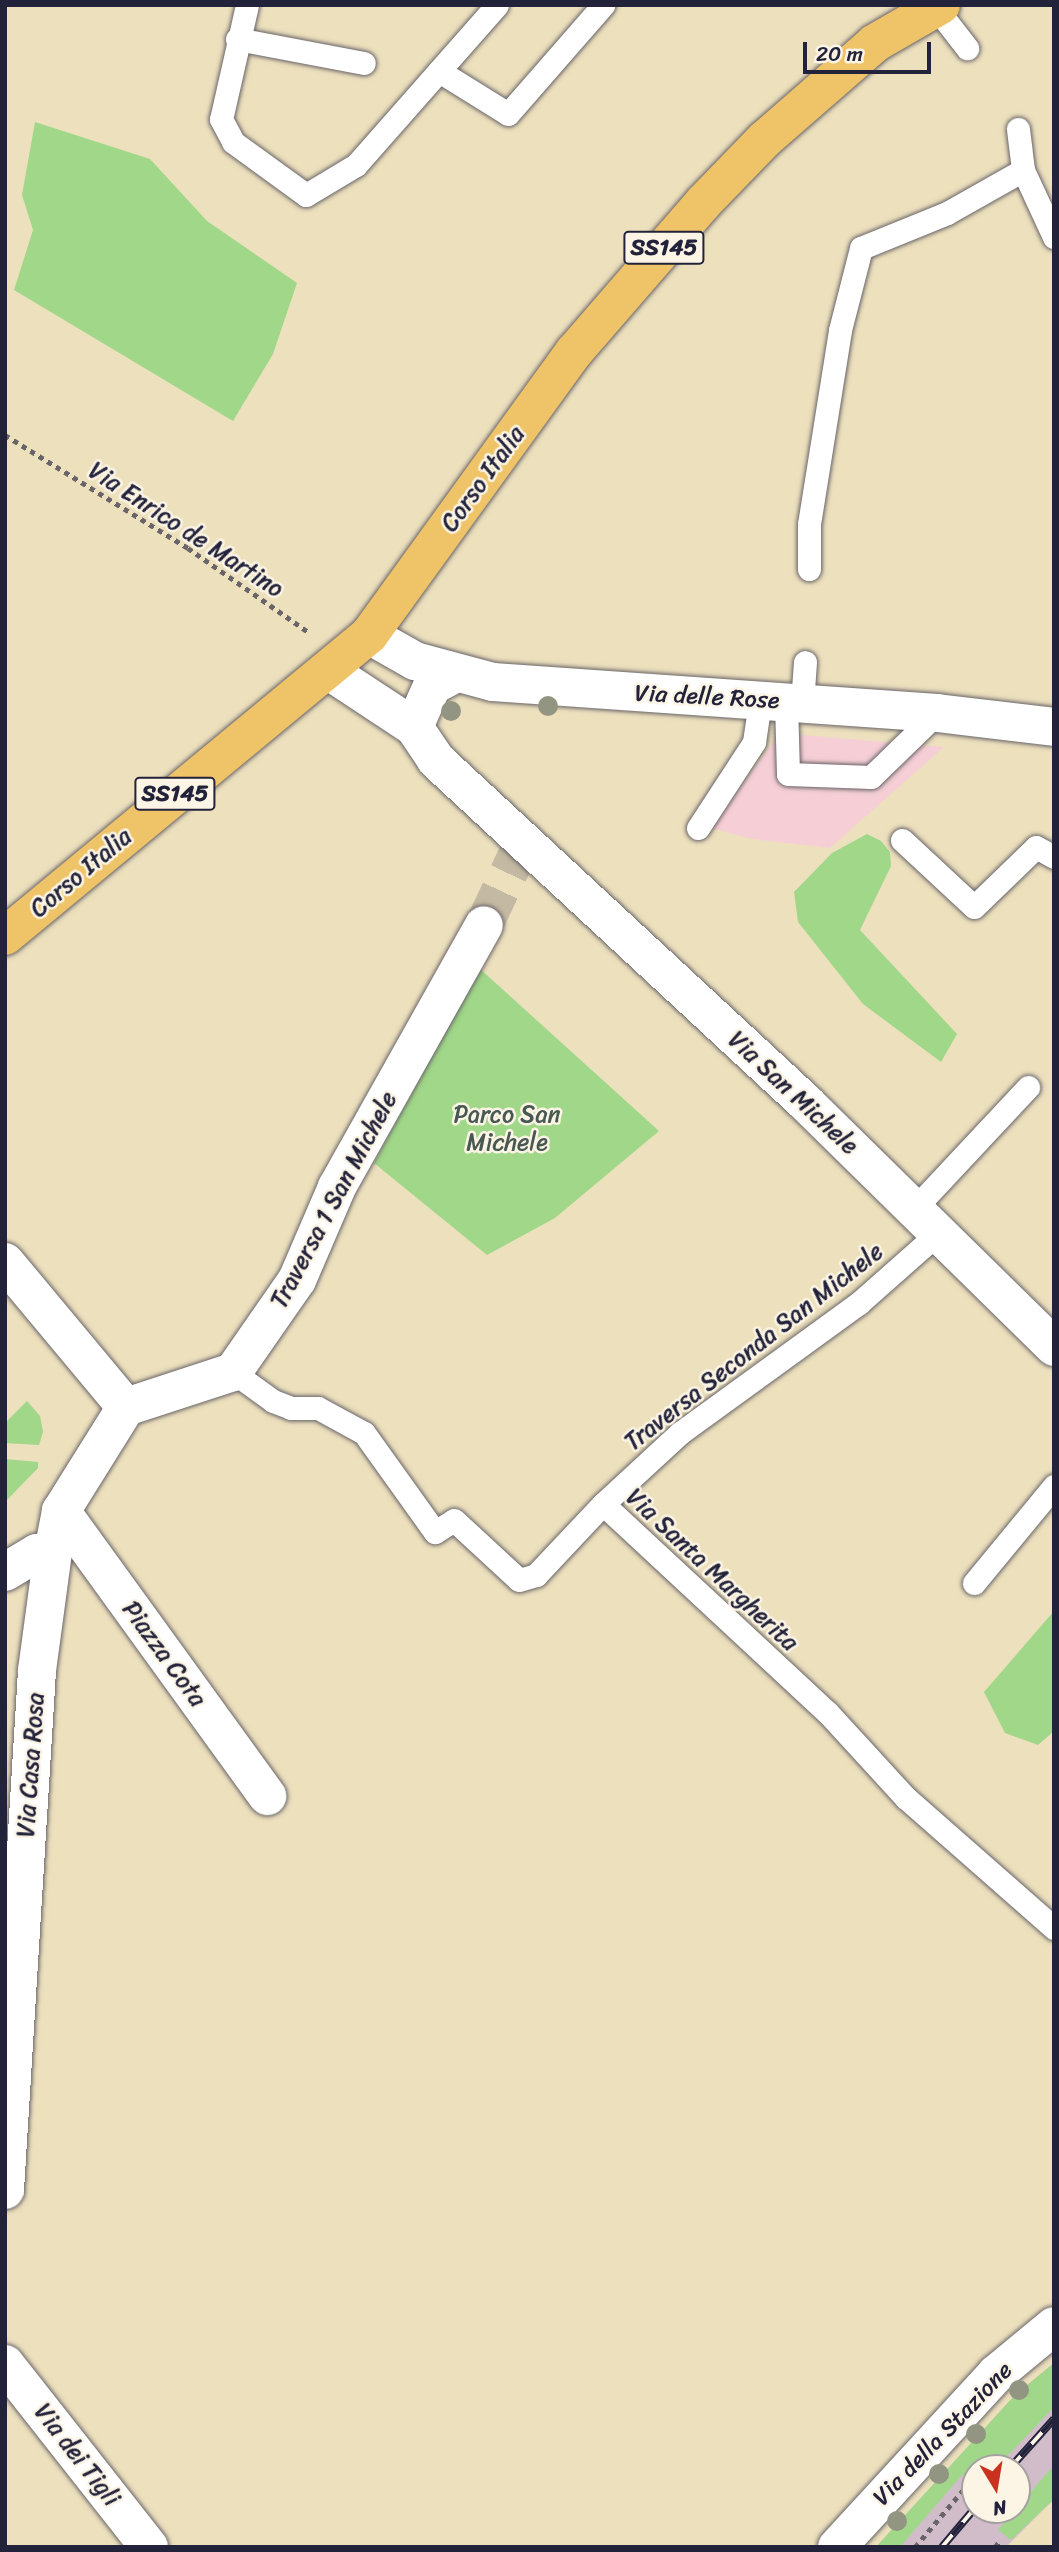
<!DOCTYPE html>
<html>
<head>
<meta charset="utf-8">
<style>
	body { margin:0 }
	#map { position:relative; width:1059px; height:2552px; overflow:hidden; background:#ece0bd; font-family:Sriracha,sans-serif }
	div>[style] { position:absolute }
	[style*='--x'] { left:calc(var(--x)*1px); top:calc(var(--y)*1px); width:calc(var(--w)*1px); rotate:calc(var(--a)*1deg) }
	.built>* { inset:0; background:#f6cfd6 }
	.industrial>* { inset:0; background:#d1bdc9 }
	.green>* { inset:0; background:#a0d789 }
	.street-tunnel>* { height:38px; margin-top:-19px; transform-origin:0; background:repeating-linear-gradient(90deg,#c4baa3 0 38px,transparent 0 57px) }
	.path>* { height:4.5px; margin-top:-2.25px; transform-origin:0; background:repeating-linear-gradient(90deg,#696468 0 5px,transparent 0 10px) }
	.roads { filter:drop-shadow(0 0 2px #696468) drop-shadow(0 0 2px #696468) }
	.lane>* { height:23px; margin:-11.5px; padding:0 11.5px; transform-origin:11.5px; border-radius:11.5px; background:#fff }
	.street>* { height:38px; margin:-19px; padding:0 19px; transform-origin:19px; border-radius:19px; background:#fff }
	.primary>* { height:38px; margin:-19px; padding:0 19px; transform-origin:19px; border-radius:19px; background:#efc469 }
	.rail>* { height:8px; margin-top:-4px; transform-origin:0; background:repeating-linear-gradient(90deg,#fcf5e5 0 16px,#22223b 0 32px); box-sizing:border-box; border-block:2px solid #22223b }
	.trees>* { width:20px; height:20px; margin:-10px; border-radius:50%; background:#929582 }
	span { translate:-50% -50%; white-space:nowrap; text-align:center; line-height:1.15; -webkit-text-stroke:5px #fcf5e5; paint-order:stroke }
	.shield-label span { padding:2px 5px; background:#fcf5e5; border:2px solid; border-radius:5px; -webkit-text-stroke-width:0 }
	.shield-label { font-size:23px; color:#22223b; font-weight:700 }
	.street-label { font-size:24px; color:#22223b }
	.park-label { font-size:24px; color:#485852 }
	.frame { position:absolute; inset:0; border:7px solid #22223b; pointer-events:none }
	.north { position:absolute; left:961px; top:2454px; width:70px; height:70px; box-sizing:border-box; background:#fcf5e5; border:2px solid #a5a1a1; border-radius:50%; rotate:169deg; font-size:19px; font-weight:700; line-height:28px; text-align:center; color:#22223b }
	.north::after { content:''; display:block; margin:auto; width:24px; height:32px; background:#c8321e; clip-path:polygon(50% 0,100% 100%,50% 72%,0 100%) }
	.scale { position:absolute; left:803px; top:42px; width:128px; height:32px; box-sizing:border-box; border:4px solid #22223b; border-top:0; padding-left:9px; font-size:21px; line-height:24px; white-space:nowrap; color:#22223b; -webkit-text-stroke:5px #fcf5e5; paint-order:stroke }
</style>
</head>
<body>
<div id="map">
	<div class="built">
		<i style="clip-path:polygon(780px 733px,944px 747px,830px 848px,752px 839px,711px 828px)"></i>
	</div>
	<div class="industrial">
		<i style="clip-path:polygon(evenodd,1054px 2363px,1054px 2499px,1006px 2547px,876px 2547px,1015px 2395px,1054px 2363px,975px 2468px,1017px 2468px,1017px 2510px,975px 2510px,975px 2468px)"></i>
	</div>
	<div class="green">
		<i style="clip-path:polygon(35px 122px,150px 159px,207px 221px,297px 283px,273px 354px,233px 421px,14px 290px,33px 230px,22px 195px)"></i>
		<i style="clip-path:polygon(867px 834px,881px 841px,890px 852px,891px 866px,860px 930px,957px 1034px,941px 1062px,863px 1004px,798px 922px,794px 892px,832px 853px)"></i>
		<i style="clip-path:polygon(479px 968px,659px 1131px,555px 1218px,487px 1255px,374px 1163px)"></i>
		<i style="clip-path:polygon(27px 1401px,40px 1416px,43px 1432px,39px 1445px,5px 1443px,5px 1423px)"></i>
		<i style="clip-path:polygon(5px 1459px,38px 1462px,38px 1468px,5px 1502px)"></i>
		<i style="clip-path:polygon(1054px 1611px,1054px 1731px,1038px 1745px,1005px 1733px,984px 1692px)"></i>
		<i style="clip-path:polygon(1054px 2363px,1054px 2407px,996px 2468px,975px 2468px,975px 2486px,962px 2475px,900px 2547px,876px 2547px,1015px 2395px)"></i>
		<i style="clip-path:polygon(1054px 2465px,1054px 2499px,1011px 2540px,998px 2530px)"></i>
	</div>
	<div class="street-tunnel">
		<i style="--x:484;--y:925;--w:80;--a:-64.7"></i>
	</div>
	<div class="path">
		<i style="--x:5;--y:435;--w:215;--a:31.7"></i>
		<i style="--x:188;--y:548;--w:149;--a:34.9"></i>
		<i style="--x:915;--y:2547;--w:75;--a:-49.9"></i>
		<i style="--x:995;--y:2547;--w:9;--a:-54"></i>
	</div>
	<div class="roads">
		<div class="lane">
			<i style="--x:247;--y:5;--w:117;--a:102.8"></i>
			<i style="--x:221;--y:119;--w:26;--a:62"></i>
			<i style="--x:233;--y:142;--w:90;--a:36"></i>
			<i style="--x:306;--y:195;--w:58;--a:-31"></i>
			<i style="--x:356;--y:165;--w:213;--a:-48.6"></i>
			<i style="--x:936;--y:8;--w:51;--a:52.2"></i>
			<i style="--x:237;--y:39;--w:129;--a:10.7"></i>
			<i style="--x:439;--y:71;--w:81;--a:31.9"></i>
			<i style="--x:508;--y:114;--w:145;--a:-48.9"></i>
			<i style="--x:1018;--y:129;--w:41;--a:83"></i>
			<i style="--x:809;--y:569;--w:45;--a:-90"></i>
			<i style="--x:809;--y:524;--w:196;--a:-80.9"></i>
			<i style="--x:840;--y:330;--w:85;--a:-75.6"></i>
			<i style="--x:861;--y:248;--w:93;--a:-22.1"></i>
			<i style="--x:947;--y:213;--w:87;--a:-29.5"></i>
			<i style="--x:1023;--y:170;--w:74;--a:65.2"></i>
			<i style="--x:786;--y:702;--w:72;--a:88.4"></i>
			<i style="--x:788;--y:774;--w:83;--a:2.1"></i>
			<i style="--x:871;--y:777;--w:92;--a:-44.1"></i>
			<i style="--x:802;--y:703;--w:41;--a:-85.8"></i>
			<i style="--x:698;--y:828;--w:103;--a:-56.9"></i>
			<i style="--x:754;--y:742;--w:40;--a:-81.5"></i>
			<i style="--x:902;--y:840;--w:98;--a:42.9"></i>
			<i style="--x:974;--y:907;--w:86;--a:-44.1"></i>
			<i style="--x:1036;--y:847;--w:21;--a:29"></i>
			<i style="--x:914;--y:1209;--w:167;--a:-46.9"></i>
			<i style="--x:233;--y:1372;--w:49;--a:35.9"></i>
			<i style="--x:273;--y:1401;--w:19;--a:21"></i>
			<i style="--x:291;--y:1408;--w:27;--a:0"></i>
			<i style="--x:318;--y:1408;--w:52;--a:28.5"></i>
			<i style="--x:364;--y:1433;--w:122;--a:54.4"></i>
			<i style="--x:435;--y:1532;--w:22;--a:-32"></i>
			<i style="--x:454;--y:1520;--w:88;--a:42.7"></i>
			<i style="--x:519;--y:1580;--w:18;--a:-16"></i>
			<i style="--x:536;--y:1575;--w:98;--a:-46.7"></i>
			<i style="--x:603;--y:1504;--w:307;--a:42.9"></i>
			<i style="--x:828;--y:1713;--w:115;--a:47.5"></i>
			<i style="--x:906;--y:1798;--w:197;--a:41.3"></i>
			<i style="--x:603;--y:1504;--w:105;--a:-42.7"></i>
			<i style="--x:680;--y:1433;--w:221;--a:-36"></i>
			<i style="--x:859;--y:1303;--w:106;--a:-41.5"></i>
			<i style="--x:974;--y:1583;--w:126;--a:-50.5"></i>
		</div>
		<div class="street">
			<i style="--x:369;--y:635;--w:53;--a:29.5"></i>
			<i style="--x:415;--y:661;--w:81;--a:15.1"></i>
			<i style="--x:493;--y:682;--w:445;--a:4"></i>
			<i style="--x:937;--y:713;--w:118;--a:6.8"></i>
			<i style="--x:329;--y:671;--w:102;--a:33.4"></i>
			<i style="--x:414;--y:727;--w:40;--a:56"></i>
			<i style="--x:436;--y:760;--w:505;--a:42.83"></i>
			<i style="--x:806;--y:1103;--w:348;--a:44.5"></i>
			<i style="--x:414;--y:727;--w:45;--a:-66.3"></i>
			<i style="--x:432;--y:686;--w:26;--a:-28"></i>
			<i style="--x:5;--y:1262;--w:189;--a:50.2"></i>
			<i style="--x:126;--y:1407;--w:123;--a:122"></i>
			<i style="--x:61;--y:1511;--w:42;--a:101"></i>
			<i style="--x:53;--y:1552;--w:120;--a:97.7"></i>
			<i style="--x:37;--y:1671;--w:520;--a:93.53"></i>
			<i style="--x:126;--y:1407;--w:113;--a:-18.1"></i>
			<i style="--x:233;--y:1372;--w:112;--a:-55.2"></i>
			<i style="--x:297;--y:1280;--w:101;--a:-66.7"></i>
			<i style="--x:337;--y:1187;--w:300;--a:-60.7"></i>
			<i style="--x:61;--y:1511;--w:352;--a:54.1"></i>
			<i style="--x:5;--y:1572;--w:37;--a:-31"></i>
			<i style="--x:37;--y:1553;--w:16;--a:-4"></i>
			<i style="--x:5;--y:2364;--w:233;--a:51.8"></i>
			<i style="--x:837;--y:2547;--w:235;--a:-47.4"></i>
			<i style="--x:996;--y:2374;--w:75;--a:-39.6"></i>
		</div>
		<div class="primary">
			<i style="--x:5;--y:936;--w:472;--a:-39.6"></i>
			<i style="--x:369;--y:635;--w:349;--a:-54.1"></i>
			<i style="--x:574;--y:352;--w:197;--a:-49.1"></i>
			<i style="--x:703;--y:203;--w:88;--a:-45.9"></i>
			<i style="--x:764;--y:140;--w:147;--a:-41.1"></i>
			<i style="--x:875;--y:43;--w:76;--a:-29.9"></i>
		</div>
	</div>
	<div class="rail">
		<i style="--x:1010;--y:2468;--w:66;--a:-48.1"></i>
		<i style="--x:942;--y:2547;--w:51;--a:-49.8"></i>
	</div>
	<div class="trees">
		<i style="left:548px;top:706px"></i>
		<i style="left:451px;top:711px"></i>
		<i style="left:1019px;top:2390px"></i>
		<i style="left:976px;top:2434px"></i>
		<i style="left:939px;top:2474px"></i>
		<i style="left:897px;top:2521px"></i>
	</div>
	<div class="shield-label">
		<span style="left:664px;top:248px">SS145</span>
		<span style="left:175px;top:794px">SS145</span>
	</div>
	<div class="street-label">
		<span style="left:483px;top:479px;rotate:-54deg">Corso Italia</span>
		<span style="left:186px;top:530px;rotate:33deg">Via Enrico de Martino</span>
		<span style="left:707px;top:697px;rotate:3deg">Via delle Rose</span>
		<span style="left:81px;top:873px;rotate:-40deg">Corso Italia</span>
		<span style="left:793px;top:1093px;rotate:43deg">Via San Michele</span>
		<span style="left:334px;top:1200px;rotate:-62deg">Traversa 1 San Michele</span>
		<span style="left:754px;top:1347px;rotate:-38deg">Traversa Seconda San Michele</span>
		<span style="left:712px;top:1570px;rotate:43deg">Via Santa Margherita</span>
		<span style="left:164px;top:1654px;rotate:54deg">Piazza Cota</span>
		<span style="left:31px;top:1765px;rotate:-86deg">Via Casa Rosa</span>
		<span style="left:943px;top:2434px;rotate:-46deg">Via della Stazione</span>
		<span style="left:77px;top:2455px;rotate:52deg">Via dei Tigli</span>
	</div>
	<div class="park-label">
		<span style="left:507px;top:1129px">Parco San<br>Michele</span>
	</div>
	<div class="frame"></div>
	<div class="north">N</div>
	<div class="scale">20 m</div>
</div>
</body>
</html>
